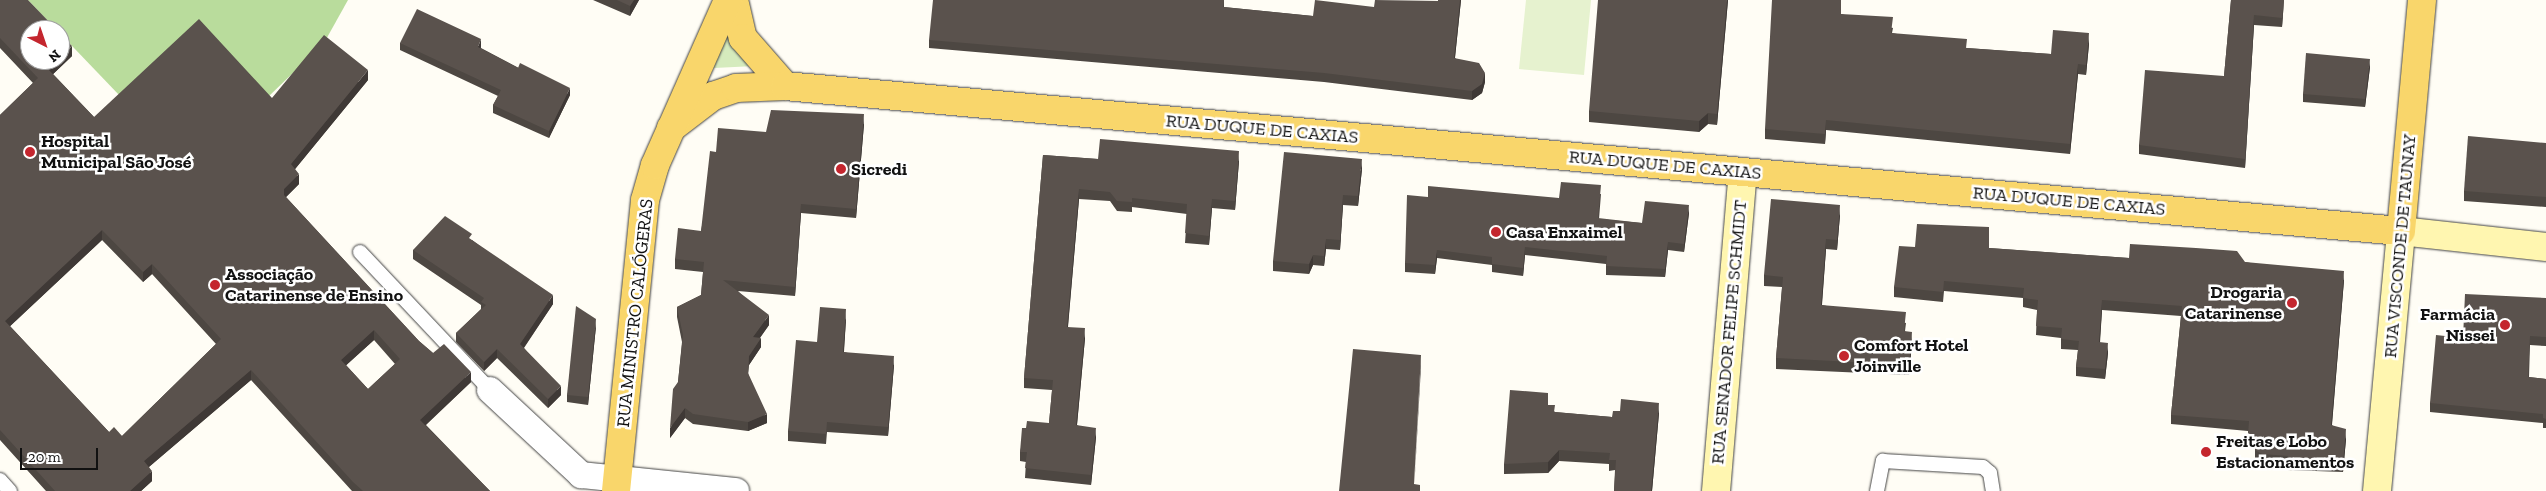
<!DOCTYPE html>
<html>
<head>
<meta charset="utf-8">
<style>
	body { margin:0 }
	#map { position:relative; width:2546px; height:491px; overflow:hidden; background:#fffdf5; font-family:"Zilla Slab",serif }
	div>[style] { position:absolute }
	[style*='--x'] { left:calc(var(--x)*1px); top:calc(var(--y)*1px); width:calc(var(--w)*1px); rotate:calc(var(--a)*1deg) }
	.green>* { inset:0; background:#d5ebbd }
	.forest>* { inset:0; background:#b9dc9c }
	.pitch>* { inset:0; background:#e6f2cf }
	.roads { filter:drop-shadow(0 0 1px #444) drop-shadow(0 0 1px #444) }
	.lane>* { height:14px; margin:-7px; padding:0 7px; transform-origin:7px; border-radius:7px; background:#fff }
	.street>* { height:26px; margin:-13px; padding:0 13px; transform-origin:13px; border-radius:13px; background:#fff }
	.secondary>* { height:28px; margin:-14px; padding:0 14px; transform-origin:14px; border-radius:14px; background:#fff6b0 }
	.primary>* { height:28px; margin:-14px; padding:0 14px; transform-origin:14px; border-radius:14px; background:#f9d66b }
	.wall>* { inset:0; background:#4d4742 }
	.shaded-wall>* { inset:0; background:#3f3936 }
	.building>* { inset:0; background:#5a524d }
	.dots>* { width:14px; height:14px; translate:-50% -50%; box-sizing:border-box; border:2px solid #fff; border-radius:50% }
	span { translate:-50% -50%; white-space:nowrap; text-align:center; line-height:1.15; -webkit-text-stroke:5px #fff; paint-order:stroke }
	.street-label { font-size:18px; color:#111 }
	.poi-label { font-size:18px; color:#111; font-weight:700 }
	.left { translate:0 -50%; text-align:left }
	.right { translate:-100% -50%; text-align:right }
	.north { position:absolute; left:20px; top:20px; width:50px; height:50px; box-sizing:border-box; background:#fff; border:1px solid #a0a0a0; border-radius:50%; rotate:139deg; font-size:14px; font-weight:700; line-height:20px; text-align:center; color:#111 }
	.north::after { content:''; display:block; margin:auto; width:18px; height:22px; background:#c4262e; clip-path:polygon(50% 0,100% 100%,50% 72%,0 100%) }
	.scale { position:absolute; left:20px; top:448px; width:78px; height:22px; box-sizing:border-box; border:2px solid #111; border-top:0; padding-left:6px; font-size:15px; line-height:18px; white-space:nowrap; color:#111; -webkit-text-stroke:4px #fff; paint-order:stroke }
</style>
</head>
<body>
<div id="map">
	<div class="green">
		<i style="clip-path:polygon(723px 25px,755px 66px,714px 68px,697px 79px)"></i>
	</div>
	<div class="forest">
		<i style="clip-path:polygon(28px 0,348px 0,324px 43px,268px 97px,120px 96px)"></i>
	</div>
	<div class="pitch">
		<i style="clip-path:polygon(1526px 0,1591px 0,1584px 75px,1519px 69px)"></i>
	</div>
	<div class="roads">
		<div class="lane">
			<i style="--x:360;--y:252;--w:190;--a:46.7"></i>
			<i style="--x:0;--y:480;--w:15;--a:48"></i>
			<i style="--x:1877;--y:491;--w:31;--a:-79"></i>
			<i style="--x:1883;--y:461;--w:100;--a:3.4"></i>
			<i style="--x:1983;--y:467;--w:9;--a:41"></i>
			<i style="--x:1990;--y:473;--w:18;--a:81"></i>
		</div>
		<div class="street">
			<i style="--x:490;--y:390;--w:125;--a:43"></i>
			<i style="--x:581;--y:475;--w:156;--a:5.9"></i>
		</div>
		<div class="secondary">
			<i style="--x:1716;--y:491;--w:320;--a:-85.2"></i>
			<i style="--x:2377;--y:491;--w:261;--a:-84.7"></i>
			<i style="--x:2401;--y:231;--w:146;--a:6.3"></i>
		</div>
		<div class="primary">
			<i style="--x:734;--y:0;--w:39;--a:77"></i>
			<i style="--x:743;--y:38;--w:64;--a:48.8"></i>
			<i style="--x:671;--y:128;--w:53;--a:-37.3"></i>
			<i style="--x:713;--y:96;--w:24;--a:-19"></i>
			<i style="--x:736;--y:88;--w:49;--a:-2.3"></i>
			<i style="--x:785;--y:86;--w:1622;--a:5.13"></i>
			<i style="--x:2401;--y:231;--w:232;--a:-84.8"></i>
			<i style="--x:616;--y:491;--w:292;--a:-84.3"></i>
			<i style="--x:645;--y:200;--w:36;--a:-74"></i>
			<i style="--x:655;--y:165;--w:180;--a:-66.1"></i>
		</div>
	</div>
	<div class="wall">
		<i style="clip-path:polygon(evenodd,0 0,72px 56px,53px 74px,94px 117px,272px 98px,368px 80px,295px 169px,299px 184px,286px 197px,419px 341px,433px 353px,471px 382px,426px 425px,490px 491px,352px 491px,251px 380px,149px 467px,152px 481px,141px 491px,46px 491px,0 440px,0 115px,33px 83px,0 48px,0 0,102px 240px,143px 282px,152px 274px,216px 344px,122px 436px,109px 432px,10px 326px,102px 240px,0 0,374px 340px,395px 364px,368px 389px,346px 365px,374px 340px)"></i>
		<i style="clip-path:polygon(593px 0,639px 0,630px 16px)"></i>
		<i style="clip-path:polygon(1224px 0,1224px 7px,1313px 16px,1374px 7px,1438px 1px,1438px 0,1461px 0,1455px 58px,1485px 82px,1482px 93px,1472px 100px,1324px 82px,929px 48px,929px 40px)"></i>
		<i style="clip-path:polygon(1728px 0,1717px 125px,1708px 124px,1699px 132px,1589px 122px,1589px 111px)"></i>
		<i style="clip-path:polygon(2231px 0,2284px 0,2282px 27px,2254px 25px,2245px 168px,2139px 154px,2139px 145px,2224px 76px)"></i>
		<i style="clip-path:polygon(1841px 14px,1893px 28px,1892px 33px,1967px 48px,2051px 54px,2089px 44px,2086px 75px,2078px 74px,2070px 154px,1826px 130px,1825px 144px,1765px 139px,1765px 129px)"></i>
		<i style="clip-path:polygon(400px 43px,481px 46px,481px 48px,570px 95px,549px 138px,493px 113px,493px 105px,498px 96px,400px 50px)"></i>
		<i style="clip-path:polygon(2370px 67px,2365px 107px,2303px 102px,2303px 94px)"></i>
		<i style="clip-path:polygon(864px 124px,856px 218px,801px 213px,795px 296px,738px 291px,769px 325px,760px 338px,761px 347px,749px 365px,748px 374px,767px 423px,748px 431px,693px 424px,685px 418px,670px 438px,678px 382px,682px 342px,677px 317px,677px 307px,701px 295px,703px 272px,675px 269px,675px 259px,701px 231px,716px 152px)"></i>
		<i style="clip-path:polygon(2546px 143px,2546px 207px,2464px 201px,2464px 191px)"></i>
		<i style="clip-path:polygon(1043px 155px,1098px 159px,1239px 161px,1235px 210px,1212px 208px,1209px 245px,1185px 243px,1187px 214px,1132px 207px,1132px 212px,1117px 211px,1110px 201px,1079px 199px,1068px 327px,1085px 338px,1077px 425px,1096px 437px,1091px 485px,1025px 478px,1026px 462px,1020px 461px,1020px 452px,1026px 428px,1049px 423px,1052px 390px,1024px 388px,1024px 378px)"></i>
		<i style="clip-path:polygon(1362px 169px,1358px 206px,1343px 205px,1340px 250px,1326px 249px,1324px 266px,1313px 265px,1309px 274px,1273px 271px,1273px 261px)"></i>
		<i style="clip-path:polygon(1601px 194px,1599px 219px,1642px 223px,1689px 213px,1684px 252px,1668px 250px,1665px 277px,1606px 275px,1606px 264px,1525px 255px,1523px 276px,1492px 272px,1492px 265px,1437px 258px,1435px 274px,1405px 272px,1405px 263px,1428px 197px,1559px 198px)"></i>
		<i style="clip-path:polygon(1840px 215px,1837px 250px,1826px 249px,1822px 305px,1906px 323px,1905px 331px,1912px 343px,1909px 375px,1776px 369px,1776px 358px,1782px 287px,1764px 286px,1764px 275px)"></i>
		<i style="clip-path:polygon(472px 240px,553px 304px,524px 348px,561px 395px,548px 408px,497px 358px,484px 371px,456px 342px,456px 333px,481px 309px,481px 305px,413px 259px,413px 250px)"></i>
		<i style="clip-path:polygon(1915px 247px,1989px 248px,2129px 258px,2245px 262px,2344px 280px,2332px 425px,2346px 439px,2343px 472px,2287px 470px,2287px 466px,2262px 464px,2255px 459px,2255px 446px,2248px 445px,2248px 431px,2171px 424px,2171px 415px,2181px 316px,2102px 310px,2100px 343px,2108px 353px,2105px 379px,2076px 376px,2076px 367px,2078px 350px,2061px 349px,2061px 338px,2036px 335px,2037px 310px,2023px 307px,2023px 298px,1944px 291px,1943px 302px,1894px 297px,1894px 287px)"></i>
		<i style="clip-path:polygon(2546px 298px,2546px 346px,2530px 345px,2529px 377px,2546px 379px,2546px 428px,2543px 428px,2543px 423px,2430px 412px,2430px 403px,2463px 338px)"></i>
		<i style="clip-path:polygon(846px 319px,844px 352px,894px 365px,888px 436px,827px 432px,826px 444px,788px 441px,788px 431px,817px 342px)"></i>
		<i style="clip-path:polygon(596px 326px,588px 405px,567px 402px,567px 395px)"></i>
		<i style="clip-path:polygon(1548px 405px,1555px 412px,1612px 417px,1659px 413px,1652px 491px,1614px 491px,1615px 470px,1609px 471px,1609px 464px,1559px 461px,1548px 473px,1504px 474px,1504px 464px)"></i>
	</div>
	<div class="shaded-wall">
		<i style="clip-path:polygon(634px 0,639px 0,630px 16px,630px 6px)"></i>
		<i style="clip-path:polygon(1460px 0,1461px 0,1454px 66px,1454px 58px)"></i>
		<i style="clip-path:polygon(1727px 0,1728px 0,1717px 125px,1717px 114px)"></i>
		<i style="clip-path:polygon(2284px 0,2282px 27px,2282px 18px)"></i>
		<i style="clip-path:polygon(2254px 15px,2254px 25px,2245px 168px,2245px 159px)"></i>
		<i style="clip-path:polygon(2089px 33px,2089px 44px,2086px 75px,2086px 65px)"></i>
		<i style="clip-path:polygon(481px 39px,481px 46px,478px 54px,478px 47px)"></i>
		<i style="clip-path:polygon(72px 46px,72px 56px,48px 79px,48px 69px,58px 60px,60px 60px,60px 58px)"></i>
		<i style="clip-path:polygon(2370px 59px,2370px 67px,2365px 107px,2365px 99px)"></i>
		<i style="clip-path:polygon(2078px 64px,2078px 74px,2070px 154px,2070px 144px)"></i>
		<i style="clip-path:polygon(368px 70px,368px 80px,291px 174px,291px 164px)"></i>
		<i style="clip-path:polygon(1485px 73px,1485px 82px,1482px 93px,1472px 100px,1472px 91px)"></i>
		<i style="clip-path:polygon(570px 88px,570px 95px,549px 138px,549px 131px)"></i>
		<i style="clip-path:polygon(1708px 113px,1708px 124px,1699px 132px,1699px 121px)"></i>
		<i style="clip-path:polygon(864px 114px,864px 124px,856px 218px,856px 209px)"></i>
		<i style="clip-path:polygon(1826px 120px,1826px 130px,1825px 144px,1825px 134px)"></i>
		<i style="clip-path:polygon(1239px 151px,1239px 161px,1235px 210px,1235px 201px)"></i>
		<i style="clip-path:polygon(1362px 159px,1362px 169px,1358px 206px,1358px 196px)"></i>
		<i style="clip-path:polygon(299px 174px,299px 184px,284px 199px,284px 189px)"></i>
		<i style="clip-path:polygon(1079px 189px,1079px 199px,1067px 336px,1067px 327px)"></i>
		<i style="clip-path:polygon(1343px 195px,1343px 205px,1340px 250px,1340px 240px)"></i>
		<i style="clip-path:polygon(1212px 199px,1212px 208px,1209px 245px,1209px 236px)"></i>
		<i style="clip-path:polygon(801px 204px,801px 213px,795px 296px,795px 287px)"></i>
		<i style="clip-path:polygon(1689px 205px,1689px 213px,1684px 252px,1684px 244px)"></i>
		<i style="clip-path:polygon(1840px 205px,1840px 215px,1837px 250px,1837px 240px)"></i>
		<i style="clip-path:polygon(102px 230px,102px 240px,5px 331px,5px 321px)"></i>
		<i style="clip-path:polygon(1326px 239px,1326px 249px,1324px 266px,1324px 256px)"></i>
		<i style="clip-path:polygon(1826px 239px,1826px 249px,1821px 315px,1821px 305px)"></i>
		<i style="clip-path:polygon(1668px 242px,1668px 250px,1665px 277px,1665px 269px)"></i>
		<i style="clip-path:polygon(1525px 247px,1525px 255px,1523px 276px,1523px 268px)"></i>
		<i style="clip-path:polygon(1437px 250px,1437px 258px,1435px 274px,1435px 265px)"></i>
		<i style="clip-path:polygon(1313px 255px,1313px 265px,1309px 274px,1309px 264px)"></i>
		<i style="clip-path:polygon(152px 264px,152px 274px,143px 282px,143px 272px)"></i>
		<i style="clip-path:polygon(2344px 271px,2344px 280px,2331px 434px,2331px 425px)"></i>
		<i style="clip-path:polygon(553px 295px,553px 304px,520px 353px,520px 344px)"></i>
		<i style="clip-path:polygon(2102px 300px,2102px 310px,2099px 352px,2099px 342px)"></i>
		<i style="clip-path:polygon(846px 309px,846px 319px,843px 362px,843px 352px)"></i>
		<i style="clip-path:polygon(769px 315px,769px 325px,753px 347px,753px 337px)"></i>
		<i style="clip-path:polygon(596px 319px,596px 326px,588px 405px,588px 397px)"></i>
		<i style="clip-path:polygon(1085px 328px,1085px 338px,1076px 435px,1076px 425px)"></i>
		<i style="clip-path:polygon(374px 330px,374px 340px,341px 370px,341px 360px)"></i>
		<i style="clip-path:polygon(1912px 332px,1912px 343px,1909px 375px,1909px 365px)"></i>
		<i style="clip-path:polygon(761px 338px,761px 347px,749px 365px,748px 382px,749px 356px)"></i>
		<i style="clip-path:polygon(2108px 343px,2108px 353px,2105px 379px,2105px 369px)"></i>
		<i style="clip-path:polygon(497px 349px,497px 358px,484px 371px,484px 362px)"></i>
		<i style="clip-path:polygon(1421px 355px,1421px 366px,1414px 491px)"></i>
		<i style="clip-path:polygon(894px 356px,894px 365px,888px 436px,888px 427px)"></i>
		<i style="clip-path:polygon(251px 370px,251px 380px,144px 471px,144px 461px)"></i>
		<i style="clip-path:polygon(471px 372px,471px 382px,420px 430px,420px 420px)"></i>
		<i style="clip-path:polygon(561px 386px,561px 395px,548px 408px,548px 399px)"></i>
		<i style="clip-path:polygon(1659px 403px,1659px 413px,1652px 491px,1651px 491px)"></i>
		<i style="clip-path:polygon(685px 408px,685px 418px,670px 438px,670px 428px)"></i>
		<i style="clip-path:polygon(767px 414px,767px 423px,748px 431px,748px 422px)"></i>
		<i style="clip-path:polygon(1096px 428px,1096px 437px,1091px 485px,1091px 475px)"></i>
		<i style="clip-path:polygon(2346px 429px,2346px 439px,2343px 472px,2343px 463px)"></i>
		<i style="clip-path:polygon(1559px 450px,1559px 461px,1548px 473px,1548px 462px)"></i>
		<i style="clip-path:polygon(152px 471px,152px 481px,141px 491px,130px 491px)"></i>
	</div>
	<div class="building">
		<i style="clip-path:polygon(evenodd,0 0,28px 0,57px 30px,30px 30px,30px 60px,58px 60px,48px 69px,94px 117px,199px 19px,272px 98px,324px 35px,368px 70px,291px 164px,299px 174px,284px 189px,284px 195px,419px 341px,433px 353px,444px 344px,471px 372px,420px 420px,490px 491px,363px 491px,353px 482px,251px 370px,144px 461px,152px 471px,130px 491px,55px 491px,0 430px,0 115px,38px 78px,0 38px,0 0,102px 230px,143px 272px,152px 264px,221px 339px,122px 436px,114px 427px,109px 432px,5px 321px,102px 230px,0 0,374px 330px,400px 359px,368px 389px,341px 360px,374px 330px)"></i>
		<i style="clip-path:polygon(617px 0,634px 0,630px 6px)"></i>
		<i style="clip-path:polygon(933px 0,1224px 0,1223px 7px,1313px 16px,1315px 0,1374px 7px,1375px 0,1438px 1px,1438px 0,1460px 0,1454px 58px,1479px 63px,1485px 73px,1482px 84px,1472px 91px,1324px 73px,929px 40px)"></i>
		<i style="clip-path:polygon(1598px 0,1727px 0,1717px 114px,1708px 113px,1699px 121px,1589px 111px)"></i>
		<i style="clip-path:polygon(1772px 0,1841px 0,1841px 14px,1893px 17px,1891px 33px,1967px 39px,1966px 48px,2051px 54px,2053px 30px,2089px 33px,2086px 65px,2078px 64px,2070px 144px,1826px 120px,1825px 134px,1765px 129px)"></i>
		<i style="clip-path:polygon(2231px 0,2284px 0,2282px 18px,2254px 15px,2245px 159px,2139px 145px,2145px 70px,2224px 76px)"></i>
		<i style="clip-path:polygon(417px 9px,481px 39px,478px 47px,518px 68px,520px 63px,570px 88px,549px 131px,493px 105px,501px 90px,400px 43px)"></i>
		<i style="clip-path:polygon(60px 34px,72px 46px,60px 58px)"></i>
		<i style="clip-path:polygon(2306px 53px,2370px 59px,2365px 99px,2303px 94px)"></i>
		<i style="clip-path:polygon(771px 110px,864px 114px,856px 209px,801px 204px,795px 287px,723px 280px,769px 315px,753px 337px,761px 338px,749px 356px,748px 373px,767px 414px,748px 422px,693px 414px,685px 408px,670px 428px,673px 389px,678px 382px,683px 335px,677px 307px,701px 295px,704px 262px,675px 259px,678px 228px,701px 231px,710px 151px,716px 152px,718px 128px,766px 132px)"></i>
		<i style="clip-path:polygon(2468px 136px,2546px 143px,2546px 197px,2464px 191px)"></i>
		<i style="clip-path:polygon(1100px 139px,1239px 151px,1235px 201px,1212px 199px,1209px 236px,1185px 233px,1187px 204px,1132px 198px,1132px 202px,1117px 201px,1110px 192px,1079px 189px,1067px 327px,1085px 328px,1076px 425px,1096px 428px,1091px 475px,1025px 468px,1027px 452px,1020px 452px,1022px 428px,1026px 428px,1027px 421px,1049px 423px,1053px 380px,1024px 378px,1043px 155px,1098px 159px)"></i>
		<i style="clip-path:polygon(1284px 152px,1362px 159px,1358px 196px,1343px 195px,1340px 240px,1326px 239px,1324px 256px,1313px 255px,1309px 264px,1273px 261px)"></i>
		<i style="clip-path:polygon(1561px 182px,1601px 185px,1598px 218px,1642px 223px,1645px 201px,1689px 205px,1684px 244px,1668px 242px,1665px 269px,1606px 266px,1607px 256px,1525px 247px,1523px 268px,1492px 264px,1492px 257px,1437px 250px,1435px 265px,1405px 263px,1407px 195px,1428px 197px,1428px 186px,1559px 198px)"></i>
		<i style="clip-path:polygon(1771px 199px,1840px 205px,1837px 240px,1826px 239px,1821px 305px,1906px 312px,1904px 331px,1912px 332px,1909px 365px,1776px 358px,1783px 277px,1764px 275px)"></i>
		<i style="clip-path:polygon(445px 216px,472px 234px,469px 238px,553px 295px,520px 344px,561px 386px,548px 399px,497px 349px,484px 362px,456px 333px,486px 305px,481px 302px,484px 298px,413px 250px)"></i>
		<i style="clip-path:polygon(1917px 224px,1989px 227px,1989px 248px,2129px 258px,2130px 244px,2196px 248px,2237px 251px,2245px 262px,2344px 271px,2331px 425px,2346px 429px,2343px 463px,2287px 461px,2288px 456px,2262px 454px,2255px 450px,2256px 436px,2248px 435px,2249px 421px,2171px 415px,2182px 306px,2102px 300px,2099px 342px,2108px 343px,2105px 369px,2076px 367px,2079px 341px,2061px 339px,2062px 328px,2036px 326px,2038px 300px,2023px 298px,2024px 288px,1944px 281px,1943px 292px,1894px 287px,1899px 246px,1915px 247px)"></i>
		<i style="clip-path:polygon(2465px 294px,2546px 298px,2546px 337px,2530px 336px,2528px 377px,2546px 379px,2546px 419px,2543px 418px,2543px 414px,2430px 403px,2436px 335px,2463px 338px)"></i>
		<i style="clip-path:polygon(576px 306px,596px 319px,588px 397px,567px 395px)"></i>
		<i style="clip-path:polygon(820px 307px,846px 309px,843px 352px,894px 356px,888px 427px,827px 422px,826px 434px,788px 431px,796px 340px,817px 342px)"></i>
		<i style="clip-path:polygon(1353px 349px,1421px 355px,1414px 484px,1420px 485px,1420px 491px,1339px 491px)"></i>
		<i style="clip-path:polygon(1510px 390px,1548px 393px,1548px 405px,1555px 405px,1554px 412px,1612px 417px,1613px 411px,1620px 411px,1621px 399px,1659px 403px,1651px 491px,1614px 491px,1616px 460px,1609px 460px,1610px 453px,1559px 450px,1548px 462px,1504px 464px)"></i>
	</div>
	<div class="dots">
		<i style="left:30px;top:152px;background:#c4262e"></i>
		<i style="left:841px;top:169px;background:#c4262e"></i>
		<i style="left:1496px;top:232px;background:#c4262e"></i>
		<i style="left:215px;top:285px;background:#c4262e"></i>
		<i style="left:2292px;top:303px;background:#c4262e"></i>
		<i style="left:2505px;top:325px;background:#c4262e"></i>
		<i style="left:1844px;top:356px;background:#c4262e"></i>
		<i style="left:2206px;top:452px;background:#c4262e"></i>
	</div>
	<div class="street-label">
		<span style="left:1262px;top:129px;rotate:5deg">RUA DUQUE DE CAXIAS</span>
		<span style="left:1665px;top:165px;rotate:5deg">RUA DUQUE DE CAXIAS</span>
		<span style="left:2069px;top:201px;rotate:5deg">RUA DUQUE DE CAXIAS</span>
		<span style="left:2400px;top:246px;rotate:-85deg">RUA VISCONDE DE TAUNAY</span>
		<span style="left:635px;top:313px;rotate:-84deg">RUA MINISTRO CALÓGERAS</span>
		<span style="left:1729px;top:332px;rotate:-85deg">RUA SENADOR FELIPE SCHMIDT</span>
	</div>
	<div class="poi-label">
		<span class="left" style="left:41px;top:152px">Hospital<br>Municipal São José</span>
		<span class="left" style="left:851px;top:169px">Sicredi</span>
		<span class="left" style="left:1506px;top:232px">Casa Enxaimel</span>
		<span class="left" style="left:225px;top:285px">Associação<br>Catarinense de Ensino</span>
		<span class="right" style="left:2282px;top:303px">Drogaria<br>Catarinense</span>
		<span class="right" style="left:2495px;top:325px">Farmácia<br>Nissei</span>
		<span class="left" style="left:1854px;top:356px">Comfort Hotel<br>Joinville</span>
		<span class="left" style="left:2216px;top:452px">Freitas e Lobo<br>Estacionamentos</span>
	</div>
	<div class="north">N</div>
	<div class="scale">20 m</div>
</div>
</body>
</html>
